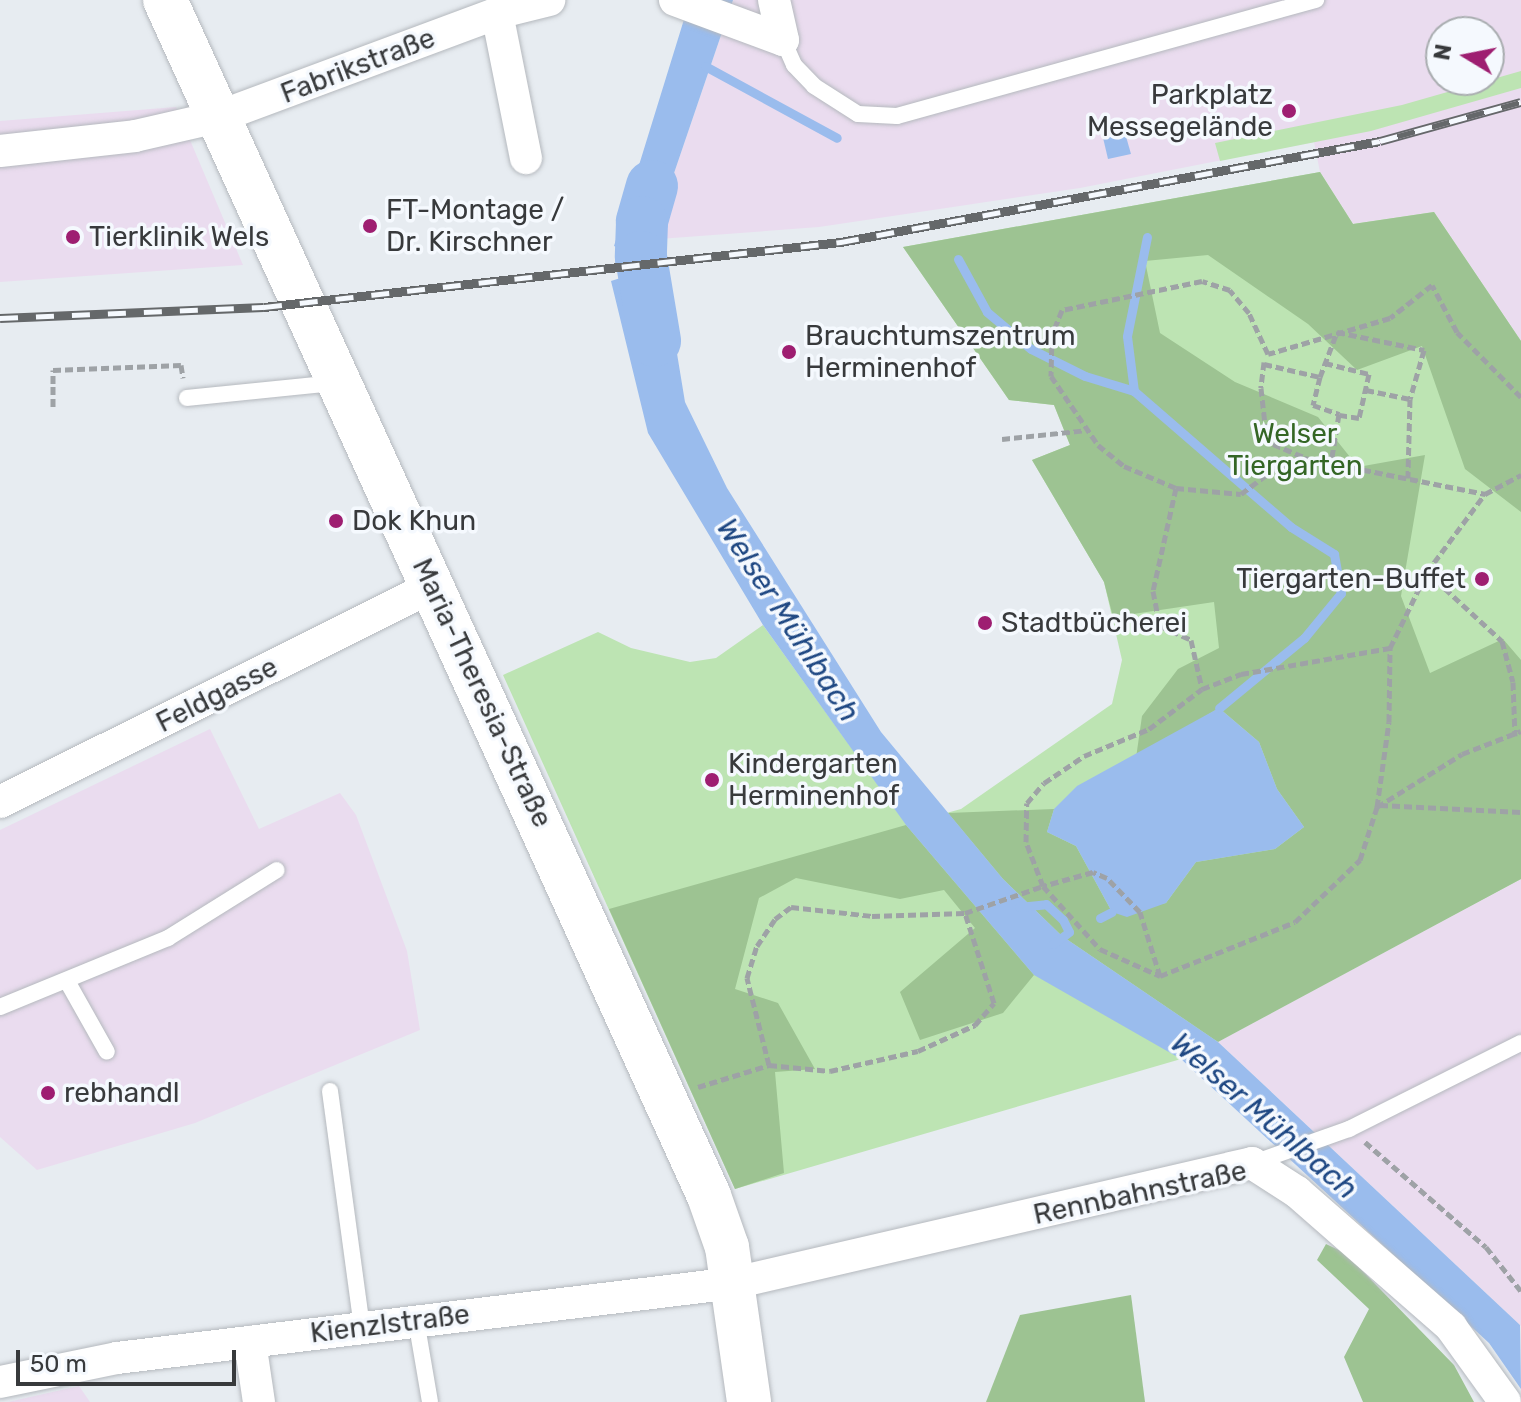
<!DOCTYPE html>
<html>
<head>
<meta charset="utf-8">
<style>
	body { margin:0 }
	#map { position:relative; width:1521px; height:1402px; overflow:hidden; background:#e7ecf1; font-family:Rubik,sans-serif }
	div>[style] { position:absolute }
	[style*='--x'] { left:calc(var(--x)*1px); top:calc(var(--y)*1px); width:calc(var(--w)*1px); rotate:calc(var(--a)*1deg) }
	.commercial>* { inset:0; background:#eadcef }
	.green>* { inset:0; background:#bde4b3 }
	.forest>* { inset:0; background:#9dc392 }
	.water>* { inset:0; background:#9abced }
	.stream>* { height:9px; margin:-4.5px; padding:0 4.5px; transform-origin:4.5px; border-radius:4.5px; background:#9abced }
	.river>* { height:52px; margin:-26px; padding:0 26px; transform-origin:26px; border-radius:26px; background:#9abced }
	.path>* { height:5px; margin-top:-2.5px; transform-origin:0; background:repeating-linear-gradient(90deg,#9ea2a6 0 8px,transparent 0 12px) }
	.roads { filter:drop-shadow(0 0 2px #b5b9be) drop-shadow(0 0 2px #b5b9be) }
	.service>* { height:16px; margin:-8px; padding:0 8px; transform-origin:8px; border-radius:8px; background:#fff }
	.minor>* { height:32px; margin:-16px; padding:0 16px; transform-origin:16px; border-radius:16px; background:#fff }
	.secondary>* { height:44px; margin:-22px; padding:0 22px; transform-origin:22px; border-radius:22px; background:#fff }
	.rail>* { height:9px; margin-top:-4.5px; transform-origin:0; background:repeating-linear-gradient(90deg,#f5f9fe 0 18px,#65686a 0 36px); box-sizing:border-box; border-block:2px solid #65686a }
	.dots>* { width:22px; height:22px; translate:-50% -50%; box-sizing:border-box; border:4px solid #f5f9fe; border-radius:50% }
	span { translate:-50% -50%; white-space:nowrap; text-align:center; line-height:1.15; -webkit-text-stroke:7px #f5f9fe; paint-order:stroke }
	.street-label { font-size:28px; color:#383a3c }
	.poi-label { font-size:28px; color:#383a3c }
	.right { translate:-100% -50%; text-align:right }
	.left { translate:0 -50%; text-align:left }
	.park-label { font-size:28px; color:#346625 }
	.water-label { font-size:30px; color:#1f4883; font-style:italic }
	.north { position:absolute; left:1425px; top:16px; width:80px; height:80px; box-sizing:border-box; background:#f5f9fe; border:2px solid #a9adb0; border-radius:50%; rotate:280deg; font-size:22px; font-weight:700; line-height:32px; text-align:center; color:#383a3c }
	.north::after { content:''; display:block; margin:auto; width:28px; height:36px; background:#9e1e71; clip-path:polygon(50% 0,100% 100%,50% 72%,0 100%) }
	.scale { position:absolute; left:16px; top:1350px; width:220px; height:36px; box-sizing:border-box; border:4px solid #383a3c; border-top:0; padding-left:10px; font-size:24px; line-height:28px; white-space:nowrap; color:#383a3c; -webkit-text-stroke:6px #f5f9fe; paint-order:stroke }
</style>
</head>
<body>
<div id="map">
	<div class="commercial">
		<i style="clip-path:polygon(evenodd,733px 0,1521px 0,1521px 341px,1434px 212px,1353px 224px,1320px 172px,1314px 142px,1080px 188px,819px 227px,659px 239px,656px 226px,733px 0,1441px 32px,1489px 32px,1489px 80px,1441px 80px,1441px 32px)"></i>
		<i style="clip-path:polygon(176px 107px,243px 265px,0 282px,0 121px)"></i>
		<i style="clip-path:polygon(210px 729px,259px 829px,340px 793px,356px 815px,407px 951px,420px 1030px,195px 1123px,37px 1170px,0 1137px,0 830px)"></i>
		<i style="clip-path:polygon(1521px 879px,1521px 1326px,1218px 1042px)"></i>
		<i style="clip-path:polygon(79px 1386px,90px 1402px,8px 1402px)"></i>
	</div>
	<div class="green">
		<i style="clip-path:polygon(1521px 71px,1521px 88px,1371px 131px,1220px 161px,1215px 143px,1402px 105px)"></i>
		<i style="clip-path:polygon(1320px 172px,1353px 224px,1434px 212px,1521px 341px,1521px 879px,1181px 1059px,735px 1189px,503px 675px,598px 632px,631px 648px,690px 662px,716px 658px,763px 625px,906px 824px,961px 809px,1112px 704px,1122px 660px,1104px 582px,1032px 460px,1070px 445px,1054px 405px,1009px 400px,903px 247px)"></i>
	</div>
	<div class="forest">
		<i style="clip-path:polygon(1320px 172px,1353px 224px,1434px 212px,1521px 341px,1521px 512px,1465px 469px,1422px 346px,1357px 370px,1308px 324px,1208px 255px,1145px 261px,1160px 333px,1235px 382px,1318px 417px,1358px 467px,1425px 455px,1401px 596px,1430px 673px,1503px 639px,1521px 660px,1521px 879px,1218px 1042px,1062px 936px,1003px 879px,948px 813px,1054px 809px,1047px 832px,1076px 846px,1112px 912px,1166px 903px,1196px 862px,1275px 849px,1304px 827px,1277px 789px,1259px 742px,1219px 708px,1136px 758px,1142px 716px,1178px 669px,1219px 648px,1214px 602px,1113px 617px,1104px 582px,1032px 460px,1070px 445px,1054px 405px,1009px 400px,903px 247px)"></i>
		<i style="clip-path:polygon(906px 825px,1034px 975px,1003px 1013px,920px 1040px,900px 992px,975px 928px,944px 890px,900px 899px,796px 878px,759px 898px,735px 989px,778px 1003px,815px 1069px,775px 1072px,784px 1173px,735px 1189px,609px 909px)"></i>
		<i style="clip-path:polygon(1326px 1244px,1345px 1253px,1454px 1365px,1474px 1402px,1363px 1402px,1344px 1357px,1369px 1309px,1317px 1260px)"></i>
		<i style="clip-path:polygon(1131px 1295px,1145px 1402px,986px 1402px,1020px 1315px)"></i>
	</div>
	<div class="water">
		<i style="clip-path:polygon(690px 0,733px 0,656px 226px,685px 402px,727px 488px,881px 732px,1003px 879px,1062px 936px,1218px 1042px,1520px 1325px,1521px 1389px,1489px 1343px,1181px 1059px,1034px 975px,906px 825px,763px 625px,648px 433px,611px 281px,662px 265px,614px 246px)"></i>
		<i style="clip-path:polygon(1121px 119px,1131px 154px,1108px 159px,1100px 125px)"></i>
		<i style="clip-path:polygon(1219px 708px,1259px 742px,1277px 789px,1304px 827px,1275px 849px,1196px 862px,1166px 903px,1127px 917px,1112px 912px,1076px 846px,1047px 832px,1054px 809px,1077px 786px)"></i>
	</div>
	<div class="stream">
		<i style="--x:705;--y:66;--w:150;--a:28.6"></i>
		<i style="--x:958;--y:259;--w:60;--a:61.3"></i>
		<i style="--x:987;--y:312;--w:57;--a:40.1"></i>
		<i style="--x:1031;--y:349;--w:60;--a:26.6"></i>
		<i style="--x:1085;--y:376;--w:51;--a:17"></i>
		<i style="--x:1134;--y:391;--w:208;--a:40.9"></i>
		<i style="--x:1291;--y:527;--w:51;--a:32.1"></i>
		<i style="--x:1334;--y:554;--w:40;--a:80"></i>
		<i style="--x:1341;--y:593;--w:58;--a:129.4"></i>
		<i style="--x:1304;--y:638;--w:110;--a:140.5"></i>
		<i style="--x:1134;--y:391;--w:55;--a:-97.3"></i>
		<i style="--x:1127;--y:336;--w:101;--a:-78.6"></i>
		<i style="--x:1019;--y:907;--w:27;--a:-6"></i>
		<i style="--x:1046;--y:904;--w:23;--a:43"></i>
		<i style="--x:1063;--y:920;--w:13;--a:63"></i>
		<i style="--x:1069;--y:932;--w:20;--a:143"></i>
		<i style="--x:1100;--y:918;--w:13;--a:-27"></i>
	</div>
	<div class="river">
		<i style="--x:652;--y:186;--w:37;--a:106"></i>
		<i style="--x:642;--y:222;--w:35;--a:92"></i>
		<i style="--x:641;--y:257;--w:85;--a:80.5"></i>
	</div>
	<div class="path">
		<i style="--x:1264;--y:362;--w:26;--a:97"></i>
		<i style="--x:1261;--y:388;--w:45;--a:83.7"></i>
		<i style="--x:1266;--y:433;--w:13;--a:58"></i>
		<i style="--x:1273;--y:444;--w:33;--a:23"></i>
		<i style="--x:1325;--y:363;--w:45;--a:14"></i>
		<i style="--x:1369;--y:374;--w:45;--a:102.8"></i>
		<i style="--x:1359;--y:418;--w:20;--a:-171"></i>
		<i style="--x:1264;--y:364;--w:57;--a:13.1"></i>
		<i style="--x:1320;--y:377;--w:29;--a:104"></i>
		<i style="--x:1313;--y:405;--w:28;--a:19"></i>
		<i style="--x:1339;--y:414;--w:50;--a:99.3"></i>
		<i style="--x:1320;--y:377;--w:48;--a:-69.3"></i>
		<i style="--x:1337;--y:332;--w:89;--a:11.7"></i>
		<i style="--x:1424;--y:350;--w:51;--a:105.9"></i>
		<i style="--x:1410;--y:399;--w:79;--a:91.5"></i>
		<i style="--x:1366;--y:390;--w:45;--a:11.6"></i>
		<i style="--x:1521;--y:397;--w:91;--a:-134.6"></i>
		<i style="--x:1457;--y:332;--w:53;--a:-118"></i>
		<i style="--x:1432;--y:285;--w:53;--a:141.8"></i>
		<i style="--x:1390;--y:318;--w:127;--a:163.6"></i>
		<i style="--x:1268;--y:354;--w:45;--a:-114.9"></i>
		<i style="--x:1249;--y:313;--w:30;--a:-130"></i>
		<i style="--x:1230;--y:290;--w:29;--a:-162"></i>
		<i style="--x:1202;--y:281;--w:143;--a:168.3"></i>
		<i style="--x:1062;--y:310;--w:27;--a:112"></i>
		<i style="--x:1052;--y:335;--w:41;--a:91.4"></i>
		<i style="--x:1051;--y:376;--w:83;--a:55.7"></i>
		<i style="--x:1098;--y:445;--w:33;--a:39"></i>
		<i style="--x:1124;--y:466;--w:56;--a:22.9"></i>
		<i style="--x:1176;--y:488;--w:65;--a:5.3"></i>
		<i style="--x:1241;--y:494;--w:45;--a:-36.9"></i>
		<i style="--x:1277;--y:467;--w:28;--a:-18"></i>
		<i style="--x:1304;--y:458;--w:185;--a:11.2"></i>
		<i style="--x:1485;--y:494;--w:41;--a:-27.8"></i>
		<i style="--x:53;--y:407;--w:37;--a:-90"></i>
		<i style="--x:53;--y:370;--w:128;--a:-2.2"></i>
		<i style="--x:181;--y:365;--w:13;--a:81"></i>
		<i style="--x:1002;--y:439;--w:85;--a:-6"></i>
		<i style="--x:1176;--y:488;--w:106;--a:102.6"></i>
		<i style="--x:1153;--y:591;--w:36;--a:79"></i>
		<i style="--x:1160;--y:626;--w:34;--a:24"></i>
		<i style="--x:1191;--y:640;--w:50;--a:77.3"></i>
		<i style="--x:1427;--y:572;--w:102;--a:42.6"></i>
		<i style="--x:1502;--y:641;--w:42;--a:75"></i>
		<i style="--x:1513;--y:682;--w:54;--a:87.9"></i>
		<i style="--x:1380;--y:805;--w:141;--a:2.8"></i>
		<i style="--x:1377;--y:807;--w:86;--a:-82"></i>
		<i style="--x:1389;--y:722;--w:74;--a:-89.2"></i>
		<i style="--x:1390;--y:648;--w:85;--a:-64"></i>
		<i style="--x:1427;--y:572;--w:97;--a:-53.4"></i>
		<i style="--x:1160;--y:976;--w:67;--a:-107.4"></i>
		<i style="--x:1140;--y:912;--w:47;--a:-134.1"></i>
		<i style="--x:1107;--y:878;--w:15;--a:-157"></i>
		<i style="--x:1093;--y:872;--w:52;--a:164.4"></i>
		<i style="--x:1043;--y:886;--w:47;--a:-111.1"></i>
		<i style="--x:1026;--y:842;--w:39;--a:-89"></i>
		<i style="--x:1027;--y:803;--w:26;--a:-50"></i>
		<i style="--x:1044;--y:783;--w:48;--a:-34"></i>
		<i style="--x:1084;--y:756;--w:70;--a:-22.6"></i>
		<i style="--x:1149;--y:729;--w:66;--a:-37"></i>
		<i style="--x:1202;--y:689;--w:42;--a:-21"></i>
		<i style="--x:1241;--y:674;--w:151;--a:-9.9"></i>
		<i style="--x:769;--y:1065;--w:90;--a:-104.2"></i>
		<i style="--x:747;--y:978;--w:34;--a:-73"></i>
		<i style="--x:757;--y:946;--w:32;--a:-56"></i>
		<i style="--x:775;--y:919;--w:20;--a:-37"></i>
		<i style="--x:791;--y:907;--w:81;--a:6.3"></i>
		<i style="--x:872;--y:916;--w:93;--a:-1.8"></i>
		<i style="--x:965;--y:913;--w:83;--a:-19.1"></i>
		<i style="--x:1043;--y:886;--w:85;--a:47.9"></i>
		<i style="--x:1100;--y:949;--w:66;--a:24.2"></i>
		<i style="--x:1160;--y:976;--w:145;--a:-21.8"></i>
		<i style="--x:1295;--y:922;--w:90;--a:-43.6"></i>
		<i style="--x:1360;--y:860;--w:56;--a:-72.2"></i>
		<i style="--x:1377;--y:807;--w:100;--a:-31.9"></i>
		<i style="--x:1462;--y:754;--w:63;--a:-21.3"></i>
		<i style="--x:698;--y:1087;--w:74;--a:-17.2"></i>
		<i style="--x:769;--y:1065;--w:61;--a:5.6"></i>
		<i style="--x:830;--y:1071;--w:90;--a:-12.8"></i>
		<i style="--x:918;--y:1051;--w:63;--a:-24.5"></i>
		<i style="--x:975;--y:1025;--w:29;--a:-49"></i>
		<i style="--x:994;--y:1003;--w:95;--a:-107.9"></i>
		<i style="--x:1365;--y:1142;--w:160;--a:41"></i>
		<i style="--x:1486;--y:1247;--w:56;--a:51.5"></i>
	</div>
	<div class="roads">
		<div class="service">
			<i style="--x:783;--y:40;--w:27;--a:66"></i>
			<i style="--x:794;--y:65;--w:29;--a:46"></i>
			<i style="--x:814;--y:86;--w:52;--a:32.5"></i>
			<i style="--x:858;--y:114;--w:39;--a:3"></i>
			<i style="--x:897;--y:116;--w:435;--a:-15.5"></i>
			<i style="--x:187;--y:398;--w:149;--a:-5.8"></i>
			<i style="--x:67;--y:981;--w:81;--a:60.6"></i>
			<i style="--x:0;--y:1007;--w:182;--a:-22.3"></i>
			<i style="--x:168;--y:938;--w:128;--a:-32"></i>
			<i style="--x:330;--y:1091;--w:238;--a:82.3"></i>
			<i style="--x:1253;--y:1163;--w:102;--a:-19.5"></i>
			<i style="--x:1349;--y:1129;--w:192;--a:-26.6"></i>
			<i style="--x:416;--y:1320;--w:83;--a:80.3"></i>
		</div>
		<div class="minor">
			<i style="--x:675;--y:0;--w:115;--a:20.3"></i>
			<i style="--x:774;--y:0;--w:41;--a:77.3"></i>
			<i style="--x:497;--y:13;--w:148;--a:78.7"></i>
			<i style="--x:0;--y:151;--w:136;--a:-6.3"></i>
			<i style="--x:135;--y:136;--w:85;--a:-12.9"></i>
			<i style="--x:218;--y:117;--w:298;--a:-20.4"></i>
			<i style="--x:497;--y:13;--w:54;--a:-14"></i>
			<i style="--x:0;--y:802;--w:484;--a:-26.5"></i>
			<i style="--x:250;--y:1342;--w:61;--a:81.5"></i>
			<i style="--x:0;--y:1382;--w:119;--a:-11.6"></i>
			<i style="--x:117;--y:1358;--w:622;--a:-6.93"></i>
			<i style="--x:734;--y:1283;--w:532;--a:-13.04"></i>
			<i style="--x:1252;--y:1163;--w:54;--a:32.8"></i>
			<i style="--x:1297;--y:1192;--w:205;--a:41.2"></i>
			<i style="--x:1451;--y:1327;--w:92;--a:54.2"></i>
		</div>
		<div class="secondary">
			<i style="--x:165;--y:0;--w:1314;--a:65.54"></i>
			<i style="--x:709;--y:1196;--w:54;--a:70.6"></i>
			<i style="--x:727;--y:1247;--w:157;--a:81.9"></i>
		</div>
	</div>
	<div class="rail">
		<i style="--x:0;--y:318;--w:264;--a:-2.4"></i>
		<i style="--x:264;--y:307;--w:581;--a:-6.43"></i>
		<i style="--x:841;--y:242;--w:548;--a:-10.61"></i>
		<i style="--x:1380;--y:141;--w:146;--a:-15.5"></i>
	</div>
	<div class="dots">
		<i style="left:1289px;top:111px;background:#9e1e71"></i>
		<i style="left:370px;top:226px;background:#9e1e71"></i>
		<i style="left:73px;top:237px;background:#9e1e71"></i>
		<i style="left:789px;top:352px;background:#9e1e71"></i>
		<i style="left:336px;top:521px;background:#9e1e71"></i>
		<i style="left:1482px;top:579px;background:#9e1e71"></i>
		<i style="left:985px;top:623px;background:#9e1e71"></i>
		<i style="left:712px;top:780px;background:#9e1e71"></i>
		<i style="left:48px;top:1093px;background:#9e1e71"></i>
	</div>
	<div class="street-label">
		<span style="left:358px;top:66px;rotate:-21deg">Fabrikstraße</span>
		<span style="left:482px;top:693px;rotate:65deg">Maria-Theresia-Straße</span>
		<span style="left:217px;top:695px;rotate:-27deg">Feldgasse</span>
		<span style="left:1140px;top:1193px;rotate:-12deg">Rennbahnstraße</span>
		<span style="left:390px;top:1324px;rotate:-7deg">Kienzlstraße</span>
	</div>
	<div class="poi-label">
		<span class="right" style="left:1273px;top:111px">Parkplatz<br>Messegelände</span>
		<span class="left" style="left:386px;top:226px">FT-Montage /<br>Dr. Kirschner</span>
		<span class="left" style="left:89px;top:237px">Tierklinik Wels</span>
		<span class="left" style="left:805px;top:352px">Brauchtumszentrum<br>Herminenhof</span>
		<span class="left" style="left:352px;top:521px">Dok Khun</span>
		<span class="right" style="left:1466px;top:579px">Tiergarten-Buffet</span>
		<span class="left" style="left:1001px;top:623px">Stadtbücherei</span>
		<span class="left" style="left:728px;top:780px">Kindergarten<br>Herminenhof</span>
		<span class="left" style="left:64px;top:1093px">rebhandl</span>
	</div>
	<div class="park-label">
		<span style="left:1295px;top:450px">Welser<br>Tiergarten</span>
	</div>
	<div class="water-label">
		<span style="left:788px;top:620px;rotate:57deg">Welser Mühlbach</span>
		<span style="left:1264px;top:1116px;rotate:41deg">Welser Mühlbach</span>
	</div>
	<div class="north">N</div>
	<div class="scale">50 m</div>
</div>
</body>
</html>
